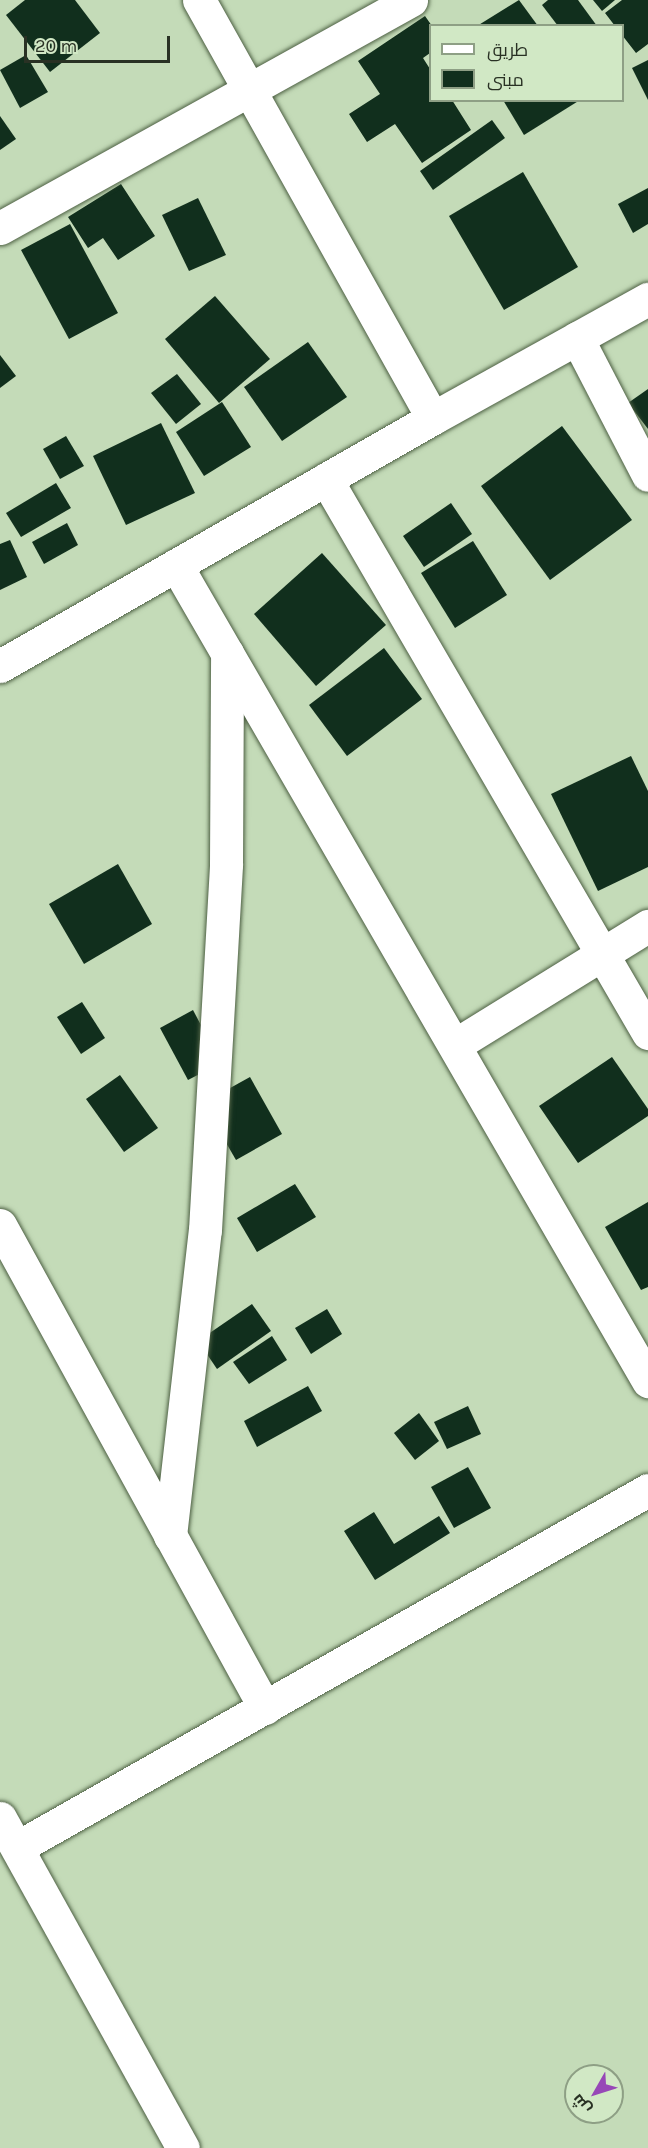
<!DOCTYPE html>
<html>
<head>
<meta charset="utf-8">
<style>
	body { margin:0 }
	#map { position:relative; width:648px; height:2148px; overflow:hidden; background:#c4dbb8; font-family:Karla,Cairo,sans-serif }
	div>[style] { position:absolute }
	[style*='--x'] { left:calc(var(--x)*1px); top:calc(var(--y)*1px); width:calc(var(--w)*1px); rotate:calc(var(--a)*1deg) }
	.building>* { inset:0; background:#112f1d }
	.roads { filter:drop-shadow(0 0 2px #4d6043) drop-shadow(0 0 2px #4d6043) }
	.street>* { height:33px; margin:-16.5px; padding:0 16.5px; transform-origin:16.5px; border-radius:16.5px; background:#fff }
	span { translate:-50% -50%; white-space:nowrap; text-align:center; line-height:1.15; -webkit-text-stroke:6px #d1e8c5; paint-order:stroke }
	.legend { position:absolute; left:429px; top:24px; width:195px; height:78px; box-sizing:border-box; background:#d1e8c5; border:2px solid #8e9f85; margin:0; padding:8px 10px; list-style:none; font-size:18px; color:#293124 }
	.legend li { display:flex; align-items:center; gap:12px; height:30px }
	.legend b { width:30px; border:2px solid #8e9f85 }
	.north { position:absolute; left:564px; top:2064px; width:60px; height:60px; box-sizing:border-box; background:#d1e8c5; border:2px solid #8e9f85; border-radius:50%; rotate:231deg; font-size:16px; font-weight:700; line-height:24px; text-align:center; color:#293124 }
	.north::after { content:''; display:block; margin:auto; width:21px; height:27px; background:#9747b7; clip-path:polygon(50% 0,100% 100%,50% 72%,0 100%) }
	.scale { position:absolute; left:24px; top:36px; width:146px; height:27px; box-sizing:border-box; border:3px solid #293124; border-top:0; padding-left:8px; font-size:18px; line-height:21px; white-space:nowrap; color:#293124; -webkit-text-stroke:4px #d1e8c5; paint-order:stroke }
</style>
</head>
<body>
<div id="map">
	<div class="building">
		<i style="clip-path:polygon(25px 0,75px 0,100px 33px,50px 72px,6px 15px)"></i>
		<i style="clip-path:polygon(519px 0,538px 26px,477px 26px)"></i>
		<i style="clip-path:polygon(548px 0,578px 0,597px 26px,558px 26px,542px 5px)"></i>
		<i style="clip-path:polygon(593px 0,615px 0,602px 11px)"></i>
		<i style="clip-path:polygon(622px 0,648px 0,648px 44px,636px 53px,622px 35px,622px 26px,615px 26px,605px 13px)"></i>
		<i style="clip-path:polygon(425px 16px,432px 26px,430px 53px,423px 58px,430px 69px,430px 100px,452px 100px,471px 130px,422px 163px,395px 124px,367px 142px,349px 114px,380px 94px,358px 61px)"></i>
		<i style="clip-path:polygon(26px 55px,48px 92px,20px 108px,0 70px)"></i>
		<i style="clip-path:polygon(648px 60px,648px 100px,632px 68px)"></i>
		<i style="clip-path:polygon(503px 100px,580px 100px,524px 135px)"></i>
		<i style="clip-path:polygon(0 116px,16px 139px,0 150px)"></i>
		<i style="clip-path:polygon(492px 120px,505px 138px,433px 190px,420px 171px)"></i>
		<i style="clip-path:polygon(523px 172px,578px 267px,504px 310px,449px 216px)"></i>
		<i style="clip-path:polygon(121px 184px,155px 236px,118px 260px,103px 238px,88px 248px,68px 217px)"></i>
		<i style="clip-path:polygon(648px 188px,648px 224px,633px 233px,618px 204px)"></i>
		<i style="clip-path:polygon(198px 198px,226px 255px,189px 271px,162px 215px)"></i>
		<i style="clip-path:polygon(70px 224px,118px 313px,69px 339px,21px 250px)"></i>
		<i style="clip-path:polygon(215px 296px,270px 359px,219px 403px,165px 339px)"></i>
		<i style="clip-path:polygon(308px 342px,347px 397px,282px 441px,244px 387px)"></i>
		<i style="clip-path:polygon(0 355px,16px 376px,0 388px)"></i>
		<i style="clip-path:polygon(177px 374px,201px 404px,176px 424px,151px 393px)"></i>
		<i style="clip-path:polygon(648px 389px,648px 429px,628px 403px)"></i>
		<i style="clip-path:polygon(222px 402px,251px 447px,204px 476px,176px 432px)"></i>
		<i style="clip-path:polygon(161px 423px,195px 493px,126px 525px,93px 456px)"></i>
		<i style="clip-path:polygon(562px 426px,632px 520px,550px 580px,481px 486px)"></i>
		<i style="clip-path:polygon(66px 436px,84px 466px,60px 479px,43px 449px)"></i>
		<i style="clip-path:polygon(56px 483px,71px 508px,21px 537px,6px 513px)"></i>
		<i style="clip-path:polygon(451px 503px,472px 534px,424px 567px,403px 536px)"></i>
		<i style="clip-path:polygon(67px 523px,78px 545px,44px 564px,32px 542px)"></i>
		<i style="clip-path:polygon(10px 540px,27px 577px,0 590px,0 544px)"></i>
		<i style="clip-path:polygon(473px 541px,507px 595px,455px 628px,421px 573px)"></i>
		<i style="clip-path:polygon(322px 553px,386px 625px,316px 686px,254px 614px)"></i>
		<i style="clip-path:polygon(384px 648px,422px 699px,347px 756px,309px 705px)"></i>
		<i style="clip-path:polygon(631px 756px,648px 791px,648px 867px,598px 891px,551px 794px)"></i>
		<i style="clip-path:polygon(118px 864px,152px 924px,84px 964px,49px 904px)"></i>
		<i style="clip-path:polygon(82px 1002px,105px 1038px,81px 1054px,57px 1017px)"></i>
		<i style="clip-path:polygon(193px 1010px,221px 1063px,188px 1080px,160px 1028px)"></i>
		<i style="clip-path:polygon(612px 1057px,648px 1109px,648px 1116px,578px 1163px,539px 1106px)"></i>
		<i style="clip-path:polygon(120px 1075px,158px 1128px,124px 1152px,86px 1099px)"></i>
		<i style="clip-path:polygon(250px 1077px,282px 1134px,236px 1160px,203px 1103px)"></i>
		<i style="clip-path:polygon(295px 1184px,316px 1217px,257px 1252px,237px 1218px)"></i>
		<i style="clip-path:polygon(648px 1202px,648px 1287px,641px 1290px,605px 1227px)"></i>
		<i style="clip-path:polygon(252px 1304px,271px 1331px,217px 1369px,198px 1341px)"></i>
		<i style="clip-path:polygon(327px 1309px,342px 1334px,311px 1354px,295px 1328px)"></i>
		<i style="clip-path:polygon(272px 1336px,287px 1360px,249px 1384px,233px 1362px)"></i>
		<i style="clip-path:polygon(308px 1386px,322px 1411px,257px 1447px,244px 1421px)"></i>
		<i style="clip-path:polygon(468px 1406px,481px 1434px,447px 1449px,434px 1422px)"></i>
		<i style="clip-path:polygon(419px 1413px,439px 1441px,415px 1460px,394px 1433px)"></i>
		<i style="clip-path:polygon(468px 1467px,491px 1508px,454px 1528px,431px 1487px)"></i>
		<i style="clip-path:polygon(374px 1512px,394px 1544px,439px 1516px,450px 1533px,375px 1580px,344px 1531px)"></i>
	</div>
	<div class="roads">
		<div class="street">
			<i style="--x:199;--y:0;--w:479;--a:60.8"></i>
			<i style="--x:0;--y:228;--w:470;--a:-29"></i>
			<i style="--x:577;--y:338;--w:154;--a:62.6"></i>
			<i style="--x:326;--y:479;--w:641;--a:59.83"></i>
			<i style="--x:176;--y:565;--w:943;--a:59.95"></i>
			<i style="--x:0;--y:666;--w:499;--a:-29.8"></i>
			<i style="--x:433;--y:418;--w:246;--a:-29"></i>
			<i style="--x:455;--y:1045;--w:227;--a:-31.7"></i>
			<i style="--x:0;--y:1225;--w:551;--a:61.25"></i>
			<i style="--x:170;--y:1536;--w:308;--a:-83.5"></i>
			<i style="--x:205;--y:1230;--w:367;--a:-86.7"></i>
			<i style="--x:226;--y:864;--w:211;--a:-89.7"></i>
			<i style="--x:0;--y:1818;--w:377;--a:61"></i>
			<i style="--x:18;--y:1847;--w:724;--a:-29.54"></i>
		</div>
	</div>
	<ul class="legend">
	<li><b style="height:8px;background:#fff"></b>طريق</li>
	<li><b style="height:16px;background:#112f1d"></b>مبنى</li>
	</ul>
	<div class="north">ش</div>
	<div class="scale">20 m</div>
</div>
</body>
</html>
